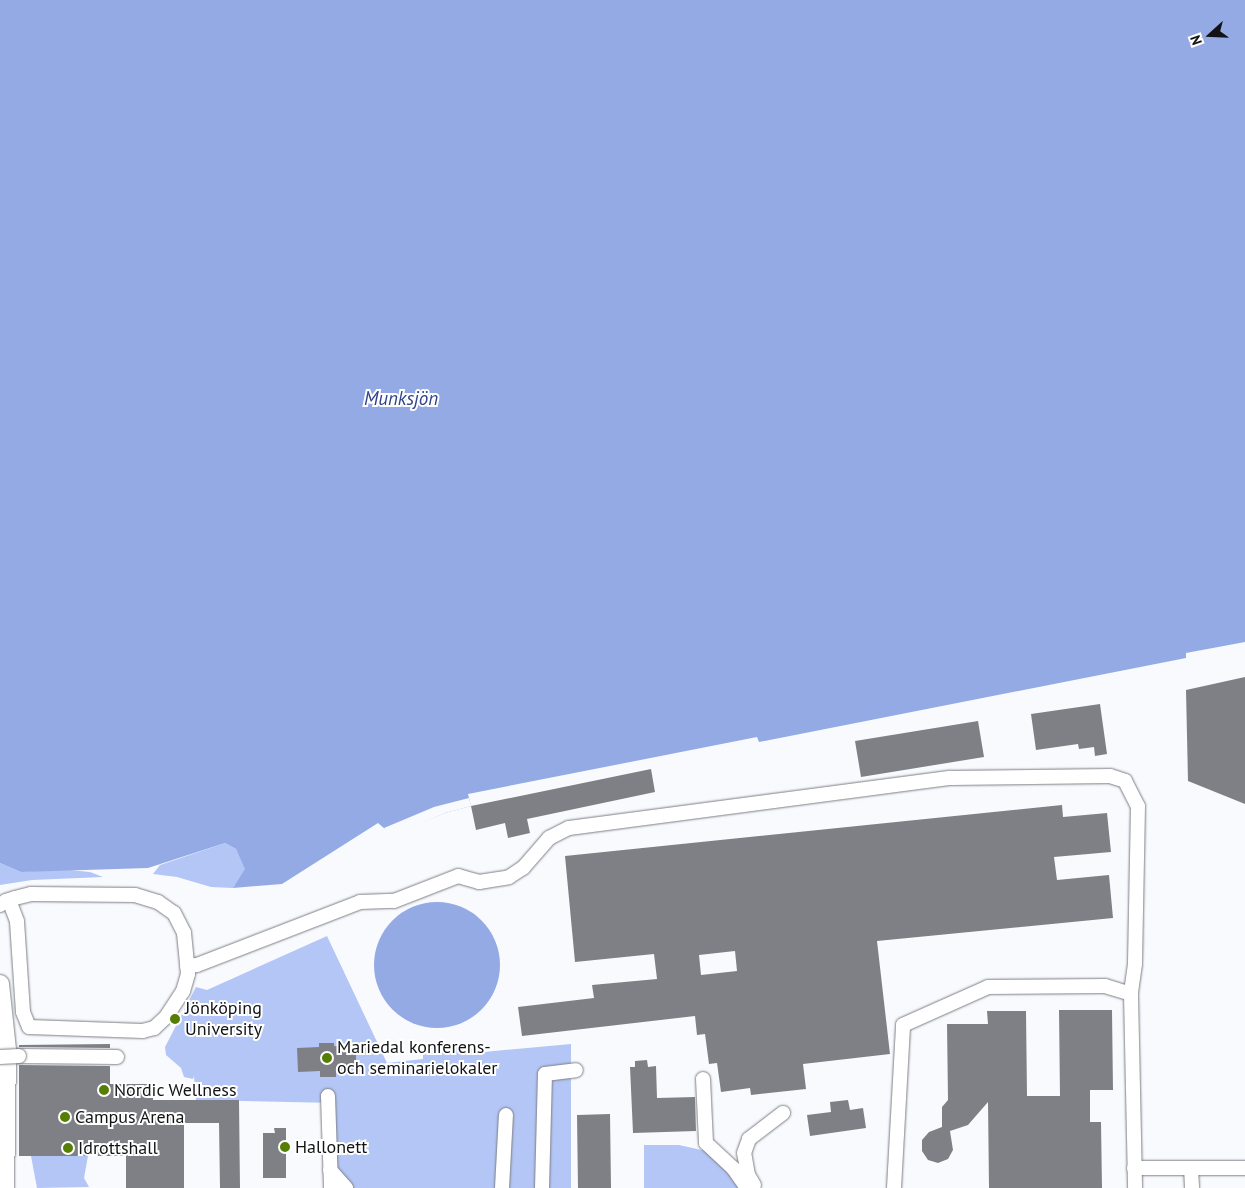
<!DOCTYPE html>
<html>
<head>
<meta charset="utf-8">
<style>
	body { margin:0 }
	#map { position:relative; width:1245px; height:1188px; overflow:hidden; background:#f8fafe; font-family:"PT Sans",sans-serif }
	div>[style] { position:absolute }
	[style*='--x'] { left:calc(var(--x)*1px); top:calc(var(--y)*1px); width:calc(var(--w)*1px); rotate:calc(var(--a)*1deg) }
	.green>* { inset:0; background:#b4c6f6 }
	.water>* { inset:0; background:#94aae5 }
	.round { border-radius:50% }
	.pier>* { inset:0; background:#f8fafe }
	.building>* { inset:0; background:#7f8085 }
	.roads { filter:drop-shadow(0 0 1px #7c7e83) drop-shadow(0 0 1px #7c7e83) }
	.minor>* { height:14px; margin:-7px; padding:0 7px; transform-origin:7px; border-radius:7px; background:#fff }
	.major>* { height:18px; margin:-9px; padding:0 9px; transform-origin:9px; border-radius:9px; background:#fff }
	.bridges { filter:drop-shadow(0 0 1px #7c7e83) drop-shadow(0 0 1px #7c7e83) }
	.minor-bridge>* { height:14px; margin:-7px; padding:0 7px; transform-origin:7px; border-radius:7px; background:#fff }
	.dots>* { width:14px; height:14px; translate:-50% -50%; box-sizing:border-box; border:2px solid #fff; border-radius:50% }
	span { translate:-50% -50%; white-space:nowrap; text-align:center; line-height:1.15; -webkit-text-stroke:4px #fff; paint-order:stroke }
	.poi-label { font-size:18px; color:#121314 }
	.left { translate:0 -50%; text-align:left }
	.water-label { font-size:19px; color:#30448a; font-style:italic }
	.north { position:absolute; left:1185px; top:10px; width:50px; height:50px; -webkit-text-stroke:4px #fff; paint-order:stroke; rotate:250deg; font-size:14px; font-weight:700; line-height:20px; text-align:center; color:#121314 }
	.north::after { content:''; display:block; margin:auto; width:18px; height:22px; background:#121314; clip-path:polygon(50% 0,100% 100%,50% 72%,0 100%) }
</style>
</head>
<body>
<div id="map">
	<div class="green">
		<i style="clip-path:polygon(225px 843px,236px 849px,246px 869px,233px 888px,211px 887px,177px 877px,153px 874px,160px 865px)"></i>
		<i style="clip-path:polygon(0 863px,21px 872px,60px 869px,90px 872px,103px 877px,32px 880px,0 885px)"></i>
		<i style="clip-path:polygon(327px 936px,387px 1063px,423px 1059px,423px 1046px,462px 1046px,484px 1052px,571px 1044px,571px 1188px,336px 1188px,335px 1103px,196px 1100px,194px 1076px,193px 1079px,184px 1077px,181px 1068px,166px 1055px,165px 1047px,196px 987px,207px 990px)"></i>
		<i style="clip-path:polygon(644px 1145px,679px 1145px,706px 1151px,737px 1179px,742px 1188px,644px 1188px)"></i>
		<i style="clip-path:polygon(31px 1156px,88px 1156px,84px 1178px,89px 1187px,37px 1188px)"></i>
	</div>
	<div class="water">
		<i style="clip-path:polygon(0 0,1245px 0,1245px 642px,1186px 653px,1186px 658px,759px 742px,757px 737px,468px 794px,471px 806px,445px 813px,392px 835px,378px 823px,282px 884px,233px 888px,245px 869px,236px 849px,225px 843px,148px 868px,21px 872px,0 863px)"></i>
		<i class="round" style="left:374px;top:902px;width:126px;height:126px"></i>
	</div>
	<div class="pier">
		<i style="clip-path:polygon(469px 798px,471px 806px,445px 813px,390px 837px,384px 828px,434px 807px)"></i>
	</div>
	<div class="building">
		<i style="clip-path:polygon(1245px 677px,1245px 804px,1188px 781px,1186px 690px)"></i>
		<i style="clip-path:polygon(1100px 704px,1107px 754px,1095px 756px,1094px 747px,1079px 749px,1078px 744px,1036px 750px,1031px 714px)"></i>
		<i style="clip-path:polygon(978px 721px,984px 757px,861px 777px,855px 741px)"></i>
		<i style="clip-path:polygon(651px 769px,655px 792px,527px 819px,530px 833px,508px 838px,505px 823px,476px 830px,471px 806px)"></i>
		<i style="clip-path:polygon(evenodd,1062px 805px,1063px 817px,1107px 813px,1111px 852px,1054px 857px,1057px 880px,1109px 875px,1113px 918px,877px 941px,890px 1054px,803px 1064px,806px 1089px,751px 1095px,750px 1088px,721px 1092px,717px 1063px,709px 1064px,705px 1034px,697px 1035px,695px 1016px,522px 1036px,518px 1007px,594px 998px,592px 985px,657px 979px,654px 954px,575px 962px,565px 856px,1062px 805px,735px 951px,737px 971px,701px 975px,699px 955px,735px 951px)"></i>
		<i style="clip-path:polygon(1059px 1010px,1112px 1010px,1113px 1090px,1090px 1090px,1090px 1122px,1101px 1122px,1102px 1188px,989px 1188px,988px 1102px,968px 1125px,950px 1131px,953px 1150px,948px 1159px,938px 1163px,928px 1160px,922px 1151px,922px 1140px,929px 1132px,942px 1127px,942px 1107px,948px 1100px,947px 1024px,988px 1024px,987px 1011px,1026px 1011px,1027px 1096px,1060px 1096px)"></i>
		<i style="clip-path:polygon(319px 1043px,334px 1043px,334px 1046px,356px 1049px,356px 1067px,336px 1070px,336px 1077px,320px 1077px,320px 1071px,298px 1072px,297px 1048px,319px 1047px)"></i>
		<i style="clip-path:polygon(110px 1044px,110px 1048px,19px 1047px,19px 1045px)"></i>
		<i style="clip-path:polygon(647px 1060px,648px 1067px,656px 1066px,657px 1098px,695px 1097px,696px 1131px,633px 1133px,630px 1067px,635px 1067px,635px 1061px)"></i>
		<i style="clip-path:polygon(19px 1065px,110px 1066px,110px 1084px,153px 1084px,153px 1100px,239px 1100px,240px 1188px,220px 1188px,219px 1123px,184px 1123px,184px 1188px,126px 1188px,126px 1156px,19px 1156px)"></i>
		<i style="clip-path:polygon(848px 1100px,850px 1110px,863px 1108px,866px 1128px,810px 1136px,807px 1115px,831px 1112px,830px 1102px)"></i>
		<i style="clip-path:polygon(610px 1114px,611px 1188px,578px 1188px,577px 1115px)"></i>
		<i style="clip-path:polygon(274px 1128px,286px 1128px,286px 1178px,263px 1178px,263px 1133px,275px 1133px)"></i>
	</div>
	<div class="roads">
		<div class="minor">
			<i style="--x:0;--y:905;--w:7;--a:-34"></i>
			<i style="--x:6;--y:901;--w:9;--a:-18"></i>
			<i style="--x:15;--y:898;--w:16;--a:-14"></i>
			<i style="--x:31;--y:894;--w:104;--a:0.6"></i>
			<i style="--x:135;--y:895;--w:24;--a:17"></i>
			<i style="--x:158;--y:902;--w:19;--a:35"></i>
			<i style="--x:174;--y:913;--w:22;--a:63"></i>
			<i style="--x:184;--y:933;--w:41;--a:84.4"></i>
			<i style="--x:188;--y:974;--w:18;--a:106"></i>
			<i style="--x:183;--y:991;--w:30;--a:123"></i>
			<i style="--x:167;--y:1016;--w:18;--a:137"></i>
			<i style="--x:154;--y:1028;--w:11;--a:165"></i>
			<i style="--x:143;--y:1031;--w:114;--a:-178"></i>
			<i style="--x:29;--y:1027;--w:16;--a:-112"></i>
			<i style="--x:23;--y:1012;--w:91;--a:-93.8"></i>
			<i style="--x:17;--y:921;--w:22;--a:-111"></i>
			<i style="--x:187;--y:966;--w:10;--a:-6"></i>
			<i style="--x:197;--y:965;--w:175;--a:-21.1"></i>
			<i style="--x:360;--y:902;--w:34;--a:-2"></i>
			<i style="--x:394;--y:901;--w:69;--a:-21.3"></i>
			<i style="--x:458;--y:876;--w:22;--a:16"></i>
			<i style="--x:479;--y:882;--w:30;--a:-9"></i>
			<i style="--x:509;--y:877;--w:17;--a:-33"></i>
			<i style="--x:523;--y:868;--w:40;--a:-49"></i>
			<i style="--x:549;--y:838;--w:22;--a:-27"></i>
			<i style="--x:569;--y:828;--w:385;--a:-7.5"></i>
			<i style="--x:951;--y:778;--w:159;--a:-0.7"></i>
			<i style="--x:1110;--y:776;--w:16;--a:18"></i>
			<i style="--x:1125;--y:781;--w:28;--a:63"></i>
			<i style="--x:1138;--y:806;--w:158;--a:91.1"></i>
			<i style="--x:1135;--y:964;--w:30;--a:98"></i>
			<i style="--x:1131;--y:994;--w:194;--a:88.8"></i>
			<i style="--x:19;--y:1056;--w:98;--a:0.6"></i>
			<i style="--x:703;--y:1079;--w:64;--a:87.3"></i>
			<i style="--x:706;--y:1143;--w:37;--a:43"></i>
			<i style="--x:733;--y:1168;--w:24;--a:55"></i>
			<i style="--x:328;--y:1096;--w:92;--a:88.1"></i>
			<i style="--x:1134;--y:1168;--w:111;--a:0"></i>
			<i style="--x:1191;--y:1168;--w:20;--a:87"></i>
			<i style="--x:330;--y:1170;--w:24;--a:48"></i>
			<i style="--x:754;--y:1185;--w:12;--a:-121"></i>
			<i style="--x:748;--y:1175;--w:22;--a:-100"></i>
			<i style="--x:744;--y:1153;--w:15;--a:-70"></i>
			<i style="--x:749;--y:1139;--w:43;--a:-37.4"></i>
			<i style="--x:502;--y:1188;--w:73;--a:-86.9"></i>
			<i style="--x:542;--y:1188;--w:114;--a:-88.5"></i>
			<i style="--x:545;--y:1074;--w:31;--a:-7"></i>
			<i style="--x:894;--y:1188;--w:163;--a:-86.8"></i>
			<i style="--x:903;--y:1025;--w:93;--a:-24.1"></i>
			<i style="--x:988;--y:987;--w:117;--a:-0.5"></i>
			<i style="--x:1105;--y:986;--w:27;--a:17"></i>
		</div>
		<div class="major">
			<i style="--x:0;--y:984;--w:66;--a:83.9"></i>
			<i style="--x:7;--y:1050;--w:138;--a:90.8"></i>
		</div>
	</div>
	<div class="bridges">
		<div class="minor-bridge">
			<i style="--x:0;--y:1057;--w:19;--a:-3"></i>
		</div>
	</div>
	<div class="dots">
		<i style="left:175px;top:1019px;background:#547f04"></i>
		<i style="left:327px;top:1058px;background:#547f04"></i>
		<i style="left:104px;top:1090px;background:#547f04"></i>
		<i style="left:65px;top:1117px;background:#547f04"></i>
		<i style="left:285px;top:1147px;background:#547f04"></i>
		<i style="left:68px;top:1148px;background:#547f04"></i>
	</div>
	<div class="poi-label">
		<span class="left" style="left:185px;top:1019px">Jönköping<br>University</span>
		<span class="left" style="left:337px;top:1058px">Mariedal konferens-<br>och seminarielokaler</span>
		<span class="left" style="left:114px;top:1090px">Nordic Wellness</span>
		<span class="left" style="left:75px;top:1117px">Campus Arena</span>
		<span class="left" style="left:295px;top:1147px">Hallonett</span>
		<span class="left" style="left:78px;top:1148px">Idrottshall</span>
	</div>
	<div class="water-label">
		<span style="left:401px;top:399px">Munksjön</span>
	</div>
	<div class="north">N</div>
</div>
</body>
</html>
